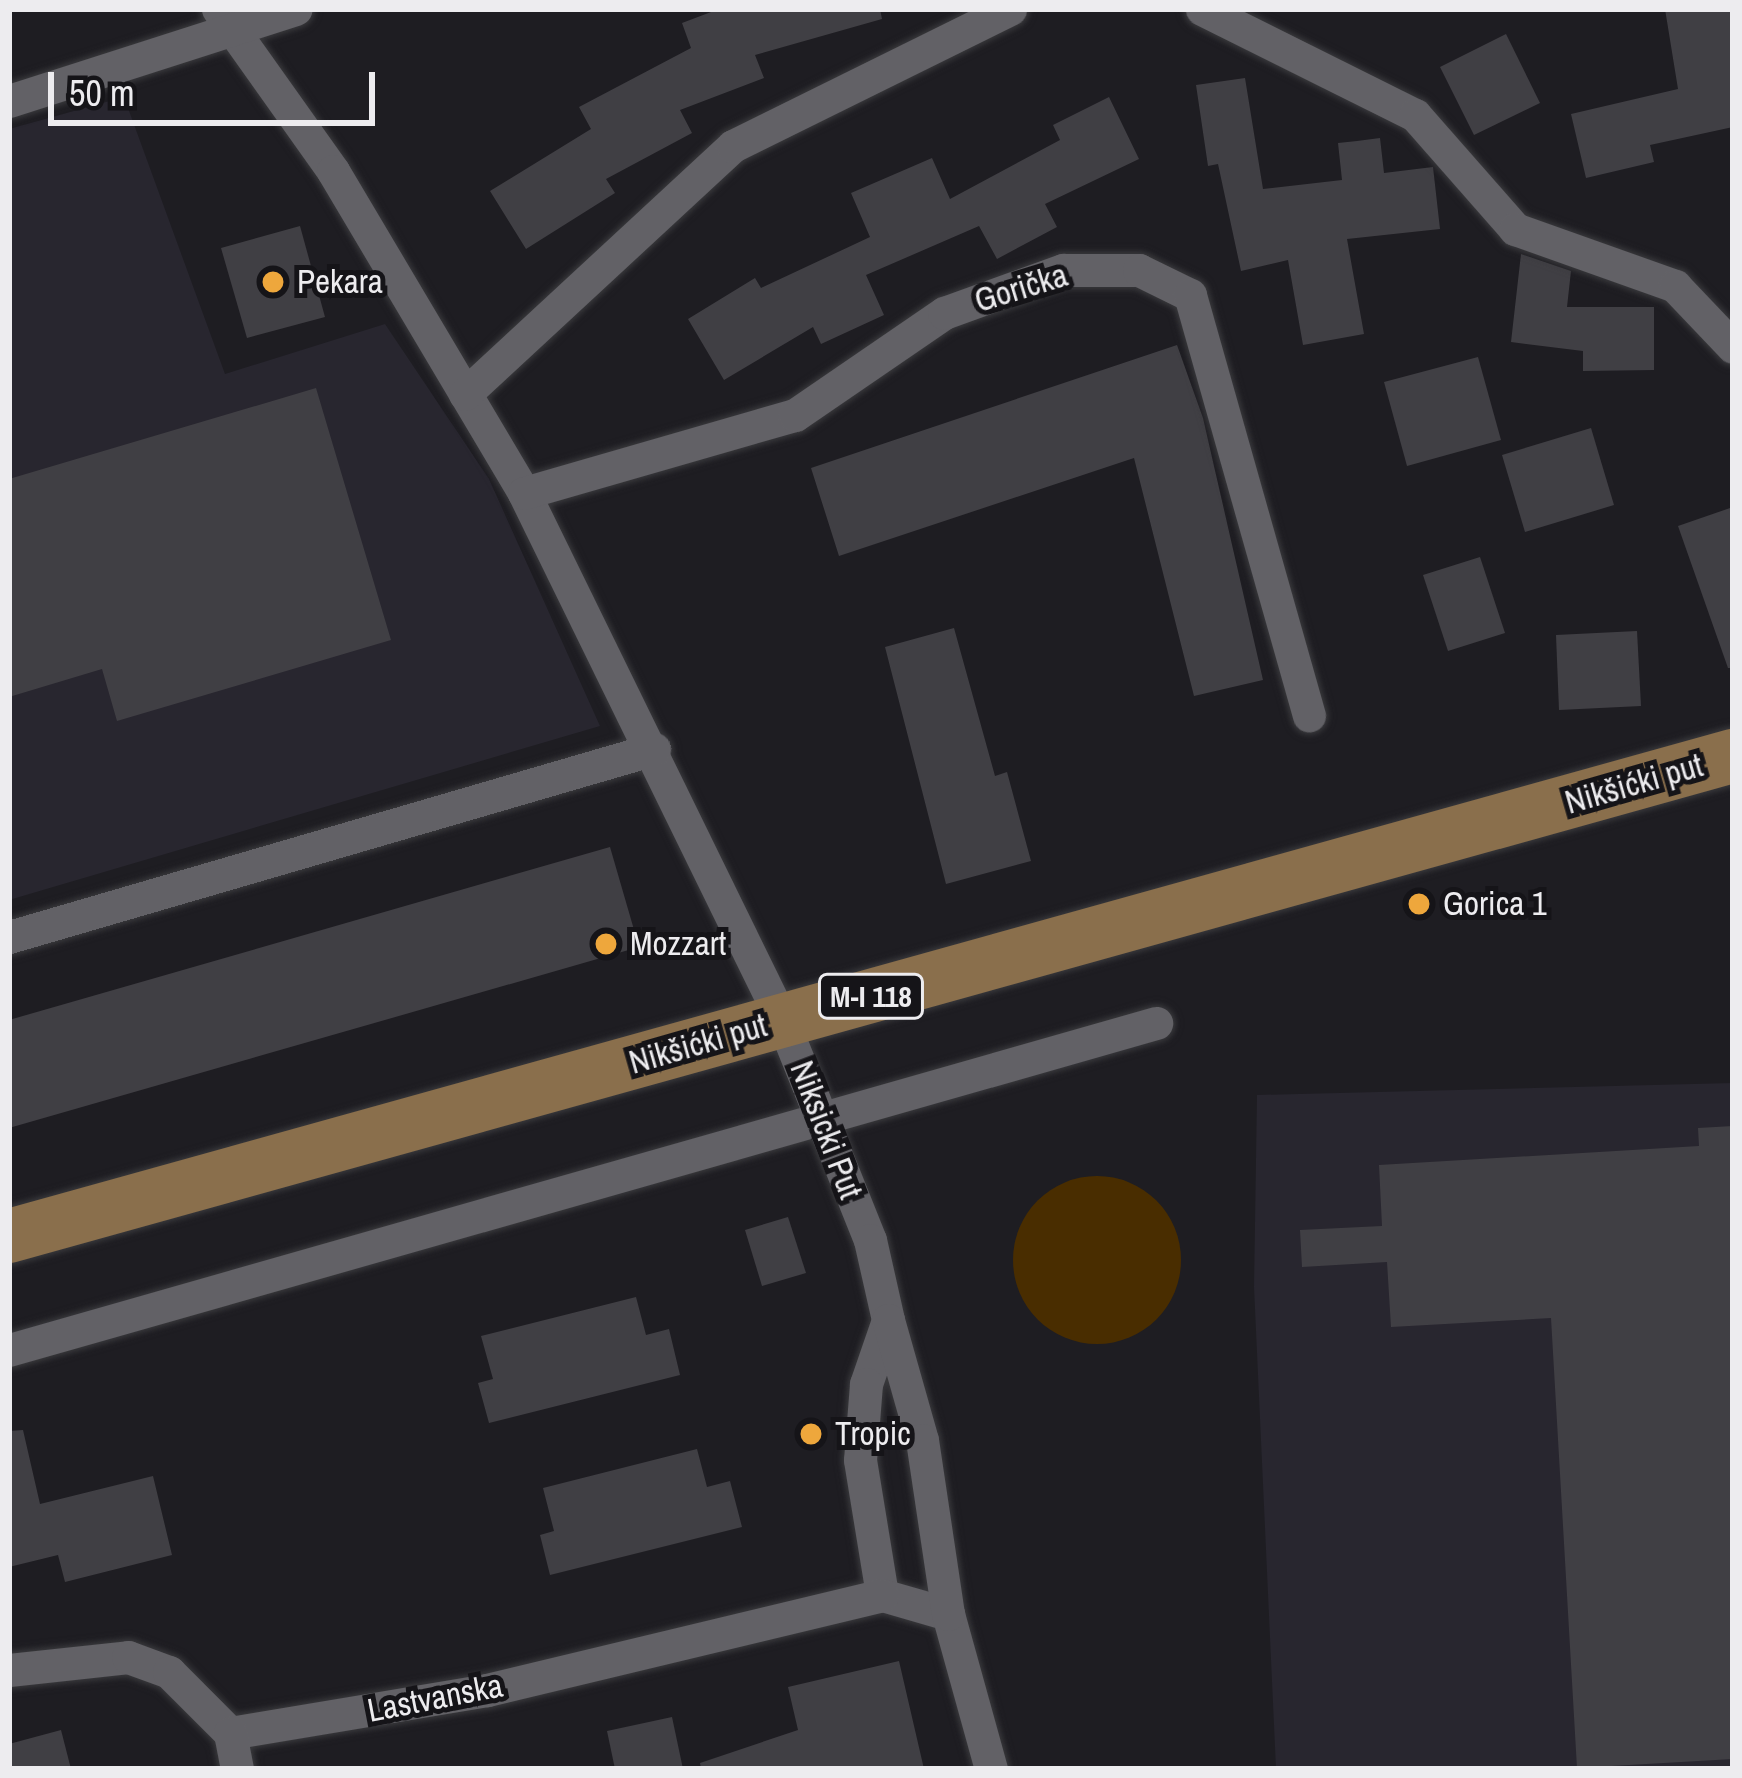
<!DOCTYPE html>
<html>
<head>
<meta charset="utf-8">
<style>
	body { margin:0 }
	#map { position:relative; width:1742px; height:1778px; overflow:hidden; background:#1e1d22; font-family:"Archivo Narrow",sans-serif }
	div>[style] { position:absolute }
	[style*='--x'] { left:calc(var(--x)*1px); top:calc(var(--y)*1px); width:calc(var(--w)*1px); rotate:calc(var(--a)*1deg) }
	.built>* { inset:0; background:#28262f }
	.green>* { inset:0; background:#492d00 }
	.round { border-radius:50% }
	.building>* { inset:0; background:#403f44 }
	.roads { filter:drop-shadow(0 0 3px #3a3a3d) drop-shadow(0 0 3px #3a3a3d) }
	.street>* { height:33px; margin:-16.5px; padding:0 16.5px; transform-origin:16.5px; border-radius:16.5px; background:#626166 }
	.primary>* { height:54px; margin:-27px; padding:0 27px; transform-origin:27px; border-radius:27px; background:#8a6f4c }
	.dots>* { width:33px; height:33px; translate:-50% -50%; box-sizing:border-box; border:6px solid #151418; border-radius:50% }
	span { translate:-50% -50%; white-space:nowrap; text-align:center; line-height:1.15; -webkit-text-stroke:10px #151418; paint-order:stroke }
	.shield-label span { padding:3px 9px; background:#151418; border:3px solid; border-radius:9px; -webkit-text-stroke-width:0 }
	.shield-label { font-size:30px; color:#edecef; font-weight:700 }
	.poi-label { font-size:33px; color:#edecef }
	.left { translate:0 -50%; text-align:left }
	.street-label { font-size:33px; color:#edecef }
	.frame { position:absolute; inset:0; border:12px solid #edecef; pointer-events:none }
	.scale { position:absolute; left:48px; top:72px; width:327px; height:54px; box-sizing:border-box; border:6px solid #edecef; border-top:0; padding-left:15px; font-size:36px; line-height:42px; white-space:nowrap; color:#edecef; -webkit-text-stroke:9px #151418; paint-order:stroke }
</style>
</head>
<body>
<div id="map">
	<div class="built">
		<i style="clip-path:polygon(124px 97px,225px 374px,385px 324px,489px 479px,600px 726px,9px 900px,9px 129px)"></i>
		<i style="clip-path:polygon(1733px 1083px,1733px 1769px,1276px 1769px,1254px 1287px,1257px 1095px)"></i>
	</div>
	<div class="green">
		<i class="round" style="left:1013px;top:1176px;width:168px;height:168px"></i>
	</div>
	<div class="building">
		<i style="clip-path:polygon(719px 9px,880px 9px,882px 19px,755px 55px,764px 78px,680px 110px,692px 133px,606px 179px,615px 193px,526px 249px,490px 191px,591px 129px,579px 107px,691px 48px,682px 23px)"></i>
		<i style="clip-path:polygon(1665px 9px,1733px 9px,1733px 127px,1650px 145px,1654px 162px,1586px 178px,1571px 114px,1678px 89px)"></i>
		<i style="clip-path:polygon(1506px 34px,1540px 103px,1474px 135px,1440px 67px)"></i>
		<i style="clip-path:polygon(1245px 78px,1263px 189px,1342px 180px,1338px 143px,1357px 141px,1380px 138px,1384px 173px,1433px 167px,1440px 229px,1347px 239px,1364px 334px,1303px 345px,1288px 260px,1241px 271px,1218px 164px,1208px 166px,1196px 85px)"></i>
		<i style="clip-path:polygon(1109px 97px,1139px 159px,1045px 204px,1057px 227px,997px 259px,979px 226px,866px 275px,884px 315px,821px 344px,813px 327px,724px 380px,688px 319px,755px 278px,761px 288px,870px 237px,851px 193px,932px 158px,950px 199px,1060px 140px,1053px 125px)"></i>
		<i style="clip-path:polygon(300px 226px,325px 317px,247px 338px,221px 248px)"></i>
		<i style="clip-path:polygon(1521px 254px,1571px 271px,1567px 307px,1654px 307px,1654px 370px,1583px 371px,1583px 351px,1511px 342px)"></i>
		<i style="clip-path:polygon(1177px 345px,1203px 418px,1263px 680px,1194px 696px,1134px 458px,839px 556px,811px 468px)"></i>
		<i style="clip-path:polygon(1478px 357px,1501px 440px,1407px 466px,1384px 382px)"></i>
		<i style="clip-path:polygon(316px 388px,391px 640px,117px 721px,102px 669px,9px 697px,9px 479px)"></i>
		<i style="clip-path:polygon(1591px 428px,1614px 505px,1525px 532px,1502px 455px)"></i>
		<i style="clip-path:polygon(1733px 507px,1733px 668px,1728px 668px,1678px 526px)"></i>
		<i style="clip-path:polygon(1480px 557px,1505px 633px,1448px 651px,1423px 575px)"></i>
		<i style="clip-path:polygon(954px 628px,995px 776px,1007px 772px,1031px 861px,946px 884px,885px 647px)"></i>
		<i style="clip-path:polygon(1637px 631px,1641px 706px,1559px 710px,1556px 635px)"></i>
		<i style="clip-path:polygon(610px 847px,639px 947px,9px 1128px,9px 1020px)"></i>
		<i style="clip-path:polygon(1733px 1126px,1733px 1759px,1577px 1768px,1551px 1318px,1391px 1327px,1387px 1262px,1302px 1267px,1300px 1230px,1382px 1226px,1379px 1165px,1699px 1146px,1698px 1128px)"></i>
		<i style="clip-path:polygon(788px 1217px,806px 1273px,762px 1286px,745px 1230px)"></i>
		<i style="clip-path:polygon(636px 1297px,646px 1335px,669px 1329px,680px 1375px,489px 1423px,478px 1383px,493px 1379px,481px 1336px)"></i>
		<i style="clip-path:polygon(23px 1430px,40px 1504px,153px 1476px,172px 1555px,65px 1582px,58px 1555px,9px 1567px,9px 1431px)"></i>
		<i style="clip-path:polygon(697px 1449px,707px 1487px,730px 1481px,742px 1527px,550px 1575px,540px 1535px,554px 1531px,543px 1488px)"></i>
		<i style="clip-path:polygon(899px 1661px,924px 1769px,701px 1769px,700px 1763px,798px 1730px,788px 1687px)"></i>
		<i style="clip-path:polygon(672px 1717px,683px 1769px,615px 1769px,607px 1731px)"></i>
		<i style="clip-path:polygon(61px 1730px,71px 1769px,9px 1769px,9px 1744px)"></i>
	</div>
	<div class="roads">
		<div class="street">
			<i style="--x:218;--y:9;--w:199;--a:54.6"></i>
			<i style="--x:333;--y:171;--w:374;--a:59.3"></i>
			<i style="--x:524;--y:493;--w:587;--a:63.92"></i>
			<i style="--x:782;--y:1020;--w:237;--a:68.2"></i>
			<i style="--x:870;--y:1240;--w:82;--a:77.3"></i>
			<i style="--x:888;--y:1320;--w:68;--a:109"></i>
			<i style="--x:866;--y:1384;--w:76;--a:94.5"></i>
			<i style="--x:860;--y:1460;--w:137;--a:80.7"></i>
			<i style="--x:882;--y:1595;--w:69;--a:16.1"></i>
			<i style="--x:948;--y:1614;--w:161;--a:74.5"></i>
			<i style="--x:1202;--y:9;--w:238;--a:26.5"></i>
			<i style="--x:1415;--y:115;--w:152;--a:48.7"></i>
			<i style="--x:1515;--y:229;--w:170;--a:19.6"></i>
			<i style="--x:1675;--y:286;--w:84;--a:46.4"></i>
			<i style="--x:9;--y:101;--w:301;--a:-17.8"></i>
			<i style="--x:465;--y:394;--w:365;--a:-42.8"></i>
			<i style="--x:733;--y:146;--w:309;--a:-26.3"></i>
			<i style="--x:524;--y:493;--w:282;--a:-16.1"></i>
			<i style="--x:795;--y:415;--w:181;--a:-34.4"></i>
			<i style="--x:944;--y:313;--w:127;--a:-19.9"></i>
			<i style="--x:1063;--y:270;--w:76;--a:0"></i>
			<i style="--x:1139;--y:270;--w:57;--a:26.1"></i>
			<i style="--x:1190;--y:295;--w:437;--a:74.2"></i>
			<i style="--x:9;--y:937;--w:672;--a:-16.25"></i>
			<i style="--x:888;--y:1320;--w:125;--a:74.2"></i>
			<i style="--x:922;--y:1440;--w:176;--a:81.5"></i>
			<i style="--x:9;--y:1350;--w:1193;--a:-15.91"></i>
			<i style="--x:9;--y:1670;--w:120;--a:-6.2"></i>
			<i style="--x:128;--y:1657;--w:44;--a:20.1"></i>
			<i style="--x:169;--y:1672;--w:86;--a:45"></i>
			<i style="--x:230;--y:1733;--w:261;--a:-9.5"></i>
			<i style="--x:487;--y:1690;--w:406;--a:-13.5"></i>
			<i style="--x:230;--y:1733;--w:37;--a:79"></i>
		</div>
		<div class="primary">
			<i style="--x:9;--y:1236;--w:1790;--a:-15.56"></i>
		</div>
	</div>
	<div class="dots">
		<i style="left:273px;top:282px;background:#eea73c"></i>
		<i style="left:1419px;top:904px;background:#eea73c"></i>
		<i style="left:606px;top:944px;background:#eea73c"></i>
		<i style="left:811px;top:1434px;background:#eea73c"></i>
	</div>
	<div class="shield-label">
		<span style="left:871px;top:996px">M-I 118</span>
	</div>
	<div class="poi-label">
		<span class="left" style="left:297px;top:282px">Pekara</span>
		<span class="left" style="left:1443px;top:904px">Gorica 1</span>
		<span class="left" style="left:630px;top:944px">Mozzart</span>
		<span class="left" style="left:835px;top:1434px">Tropic</span>
	</div>
	<div class="street-label">
		<span style="left:1021px;top:288px;rotate:-17deg">Gorička</span>
		<span style="left:1634px;top:784px;rotate:-16deg">Nikšićki put</span>
		<span style="left:698px;top:1044px;rotate:-16deg">Nikšićki put</span>
		<span style="left:826px;top:1130px;rotate:69deg">Niksicki Put</span>
		<span style="left:435px;top:1698px;rotate:-11deg">Lastvanska</span>
	</div>
	<div class="frame"></div>
	<div class="scale">50 m</div>
</div>
</body>
</html>
